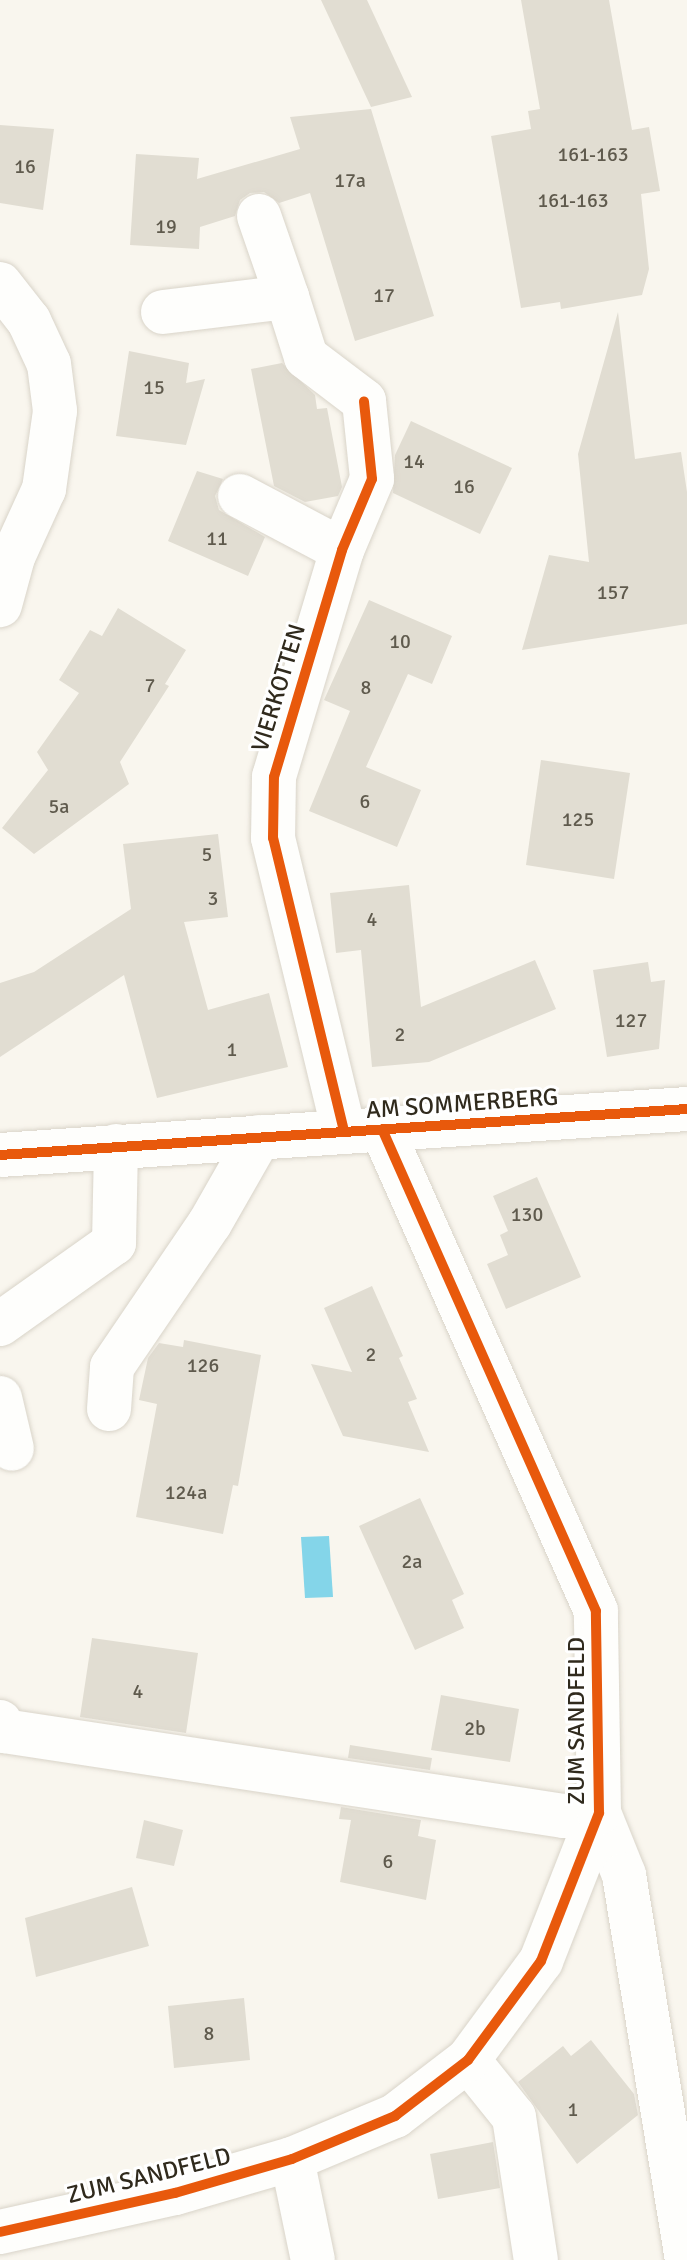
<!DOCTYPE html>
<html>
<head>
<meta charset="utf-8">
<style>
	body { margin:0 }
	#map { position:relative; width:687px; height:2260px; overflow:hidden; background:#f9f6ee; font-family:Signika,sans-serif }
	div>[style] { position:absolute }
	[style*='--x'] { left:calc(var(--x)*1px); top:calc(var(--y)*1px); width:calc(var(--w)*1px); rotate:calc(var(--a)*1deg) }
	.water>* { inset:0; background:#84d5e9 }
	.building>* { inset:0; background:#e1ddd2 }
	.roads { filter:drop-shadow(0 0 2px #d9d4c9) drop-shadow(0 0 2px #d9d4c9) }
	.minor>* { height:44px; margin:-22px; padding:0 22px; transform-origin:22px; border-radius:22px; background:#fefefc }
	.cycleway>* { height:10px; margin:-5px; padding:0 5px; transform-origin:5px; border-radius:5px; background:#e8590c }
	span { translate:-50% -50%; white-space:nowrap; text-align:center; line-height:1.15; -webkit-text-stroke:6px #fff; paint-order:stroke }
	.number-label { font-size:20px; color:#5f5a4d }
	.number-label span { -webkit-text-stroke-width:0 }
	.street-label { font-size:24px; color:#302a1d }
</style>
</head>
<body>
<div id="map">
	<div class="water">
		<i style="clip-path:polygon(329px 1536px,333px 1597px,305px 1598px,301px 1537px)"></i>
	</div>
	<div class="building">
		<i style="clip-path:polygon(321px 0,367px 0,412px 97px,371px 107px)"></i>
		<i style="clip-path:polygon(521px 0,609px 0,632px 130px,649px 127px,660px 191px,641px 194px,649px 269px,642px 295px,561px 309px,560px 302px,521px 308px,491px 136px,531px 129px,528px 111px,540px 109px)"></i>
		<i style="clip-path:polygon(371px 109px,434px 316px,355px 341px,310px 193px,279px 203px,264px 192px,250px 193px,240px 200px,235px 216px,200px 227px,199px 249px,130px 245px,136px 154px,199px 158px,197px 179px,300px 149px,290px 117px)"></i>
		<i style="clip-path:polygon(0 125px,54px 129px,43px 210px,0 203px)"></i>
		<i style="clip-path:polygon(618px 312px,635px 459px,681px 452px,687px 492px,687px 624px,522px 650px,549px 555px,589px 562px,578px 454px)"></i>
		<i style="clip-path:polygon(129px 351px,189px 363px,186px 383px,205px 379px,186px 445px,116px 436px)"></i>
		<i style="clip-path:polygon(282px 363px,315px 395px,317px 409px,327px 408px,342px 487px,338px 496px,305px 502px,274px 486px,251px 369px)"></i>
		<i style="clip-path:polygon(411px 421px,512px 468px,480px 534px,393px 493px,395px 455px)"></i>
		<i style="clip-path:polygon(197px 471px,223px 479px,215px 496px,219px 510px,265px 537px,248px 576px,168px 541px)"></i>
		<i style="clip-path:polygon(369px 600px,452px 636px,432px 684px,408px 674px,366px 767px,421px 790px,397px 847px,309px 811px,350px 711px,324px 700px)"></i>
		<i style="clip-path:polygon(118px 608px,186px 650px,165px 684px,169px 686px,120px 762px,129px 784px,34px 854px,2px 828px,48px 770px,37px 752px,79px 693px,59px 680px,90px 630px,102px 636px)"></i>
		<i style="clip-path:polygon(541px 760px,630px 773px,614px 879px,526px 865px)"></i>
		<i style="clip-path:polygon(218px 834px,228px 917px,184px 922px,208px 1010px,269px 993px,288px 1067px,157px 1098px,124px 975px,0 1057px,0 983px,34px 972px,131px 909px,123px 844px)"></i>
		<i style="clip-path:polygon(409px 885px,421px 1007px,535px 960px,556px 1009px,429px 1062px,372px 1067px,361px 950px,336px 953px,330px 893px)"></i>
		<i style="clip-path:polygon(648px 962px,651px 982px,665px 980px,659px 1049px,607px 1057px,593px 970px)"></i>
		<i style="clip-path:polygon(537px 1177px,581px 1277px,506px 1309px,487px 1264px,508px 1255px,500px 1235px,508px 1231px,493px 1196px)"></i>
		<i style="clip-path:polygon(372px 1286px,403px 1356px,399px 1358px,417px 1399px,408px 1402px,429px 1452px,343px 1436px,311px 1364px,352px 1372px,324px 1308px)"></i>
		<i style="clip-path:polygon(184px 1340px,261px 1355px,238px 1486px,233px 1485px,223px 1534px,136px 1517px,157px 1404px,139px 1400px,148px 1358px,159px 1343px,183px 1347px)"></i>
		<i style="clip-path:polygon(420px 1498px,464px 1594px,452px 1600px,464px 1628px,415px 1650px,359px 1526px)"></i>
		<i style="clip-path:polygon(92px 1638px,198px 1653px,186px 1733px,80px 1717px)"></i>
		<i style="clip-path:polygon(441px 1695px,519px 1709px,510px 1762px,431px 1750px)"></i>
		<i style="clip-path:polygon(350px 1745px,432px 1758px,430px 1770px,348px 1758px)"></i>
		<i style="clip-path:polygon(341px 1807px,421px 1820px,418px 1836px,436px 1840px,426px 1900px,340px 1882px,351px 1820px,339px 1819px)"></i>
		<i style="clip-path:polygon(144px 1820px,183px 1830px,174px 1866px,136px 1858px)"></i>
		<i style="clip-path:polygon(132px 1887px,149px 1946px,36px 1977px,25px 1918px)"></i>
		<i style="clip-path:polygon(244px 1998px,250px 2060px,174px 2068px,168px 2006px)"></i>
		<i style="clip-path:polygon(591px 2040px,634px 2094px,638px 2115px,577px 2164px,518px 2082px,563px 2046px,571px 2056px)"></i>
		<i style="clip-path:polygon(493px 2142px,500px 2188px,438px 2199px,430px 2154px)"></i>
	</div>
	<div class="roads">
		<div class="minor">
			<i style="--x:259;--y:216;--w:86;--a:70.9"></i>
			<i style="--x:0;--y:284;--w:47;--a:51.9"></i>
			<i style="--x:29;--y:321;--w:47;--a:65.1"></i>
			<i style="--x:49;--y:364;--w:47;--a:82.7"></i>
			<i style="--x:55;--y:411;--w:79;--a:98"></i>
			<i style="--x:44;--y:489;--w:75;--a:114.5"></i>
			<i style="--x:13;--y:557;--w:50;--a:105.2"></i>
			<i style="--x:163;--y:312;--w:125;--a:-6.9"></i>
			<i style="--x:287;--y:297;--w:63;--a:72.4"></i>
			<i style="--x:306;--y:357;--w:73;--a:37.2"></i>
			<i style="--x:364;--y:401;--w:78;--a:84.1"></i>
			<i style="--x:372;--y:479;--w:77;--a:112.9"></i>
			<i style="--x:342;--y:550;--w:237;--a:106.7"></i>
			<i style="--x:274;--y:777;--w:61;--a:90.9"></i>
			<i style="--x:273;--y:838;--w:301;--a:76.4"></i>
			<i style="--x:240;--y:496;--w:115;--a:27.9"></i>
			<i style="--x:0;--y:1155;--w:689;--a:-3.83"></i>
			<i style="--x:0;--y:1324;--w:140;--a:-35.4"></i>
			<i style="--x:114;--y:1243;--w:97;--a:-88.8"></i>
			<i style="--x:0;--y:1398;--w:52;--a:76.8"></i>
			<i style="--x:109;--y:1409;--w:42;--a:-85.9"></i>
			<i style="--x:112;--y:1367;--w:174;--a:-55.8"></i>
			<i style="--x:210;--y:1223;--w:99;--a:-60.3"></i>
			<i style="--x:0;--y:1722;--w:10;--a:66"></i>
			<i style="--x:4;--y:1731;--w:566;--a:8.63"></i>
			<i style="--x:564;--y:1816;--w:35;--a:-5"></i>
			<i style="--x:599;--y:1813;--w:67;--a:68"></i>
			<i style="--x:624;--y:1875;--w:390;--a:80.7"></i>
			<i style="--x:468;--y:2060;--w:73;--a:51.1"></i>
			<i style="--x:514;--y:2117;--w:145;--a:81.3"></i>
			<i style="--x:292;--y:2159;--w:103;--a:78.3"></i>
			<i style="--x:0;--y:2232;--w:179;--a:-12.6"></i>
			<i style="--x:175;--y:2193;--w:122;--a:-16.2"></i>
			<i style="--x:292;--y:2159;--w:112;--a:-22.7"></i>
			<i style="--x:395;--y:2116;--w:92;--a:-37.5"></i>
			<i style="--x:468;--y:2060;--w:123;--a:-53.6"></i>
			<i style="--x:541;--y:1961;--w:159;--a:-68.6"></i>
			<i style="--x:599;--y:1813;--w:202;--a:-90.9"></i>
			<i style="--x:596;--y:1611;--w:527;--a:-113.94"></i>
		</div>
	</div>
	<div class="cycleway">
		<i style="--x:344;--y:1131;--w:301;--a:-103.6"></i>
		<i style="--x:273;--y:838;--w:61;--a:-89.1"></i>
		<i style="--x:274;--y:777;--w:237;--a:-73.3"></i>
		<i style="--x:342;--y:550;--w:77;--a:-67.1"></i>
		<i style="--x:372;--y:479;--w:78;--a:-95.9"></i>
		<i style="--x:0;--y:1155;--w:689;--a:-3.83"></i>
		<i style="--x:0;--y:2232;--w:179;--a:-12.6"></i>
		<i style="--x:175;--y:2193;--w:122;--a:-16.2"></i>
		<i style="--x:292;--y:2159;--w:112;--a:-22.7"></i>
		<i style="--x:395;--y:2116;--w:92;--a:-37.5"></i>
		<i style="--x:468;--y:2060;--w:123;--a:-53.6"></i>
		<i style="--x:541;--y:1961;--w:159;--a:-68.6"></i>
		<i style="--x:599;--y:1813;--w:202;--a:-90.9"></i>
		<i style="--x:596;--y:1611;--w:527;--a:-113.94"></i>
	</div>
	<div class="number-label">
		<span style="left:593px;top:154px">161-163</span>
		<span style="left:25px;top:166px">16</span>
		<span style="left:350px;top:180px">17a</span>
		<span style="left:573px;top:200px">161-163</span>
		<span style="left:166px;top:226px">19</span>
		<span style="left:384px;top:295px">17</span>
		<span style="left:154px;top:387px">15</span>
		<span style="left:414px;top:461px">14</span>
		<span style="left:464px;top:486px">16</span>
		<span style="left:217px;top:538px">11</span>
		<span style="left:613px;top:592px">157</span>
		<span style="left:400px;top:641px">10</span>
		<span style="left:150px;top:685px">7</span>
		<span style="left:366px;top:687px">8</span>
		<span style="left:365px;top:801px">6</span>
		<span style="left:59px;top:806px">5a</span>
		<span style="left:578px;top:819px">125</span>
		<span style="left:207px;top:854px">5</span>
		<span style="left:213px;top:898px">3</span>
		<span style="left:372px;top:919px">4</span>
		<span style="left:631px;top:1020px">127</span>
		<span style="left:400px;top:1034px">2</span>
		<span style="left:232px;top:1049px">1</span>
		<span style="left:527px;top:1214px">130</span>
		<span style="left:371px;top:1354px">2</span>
		<span style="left:203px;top:1365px">126</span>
		<span style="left:186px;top:1492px">124a</span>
		<span style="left:412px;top:1561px">2a</span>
		<span style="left:138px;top:1691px">4</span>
		<span style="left:475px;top:1728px">2b</span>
		<span style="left:388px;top:1861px">6</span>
		<span style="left:209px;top:2033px">8</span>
		<span style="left:573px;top:2109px">1</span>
	</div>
	<div class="street-label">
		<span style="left:279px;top:688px;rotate:-73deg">VIERKOTTEN</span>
		<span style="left:462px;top:1104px;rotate:-4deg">AM SOMMERBERG</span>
		<span style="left:577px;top:1721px;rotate:-90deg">ZUM SANDFELD</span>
		<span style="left:149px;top:2176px;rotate:-14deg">ZUM SANDFELD</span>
	</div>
</div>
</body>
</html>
